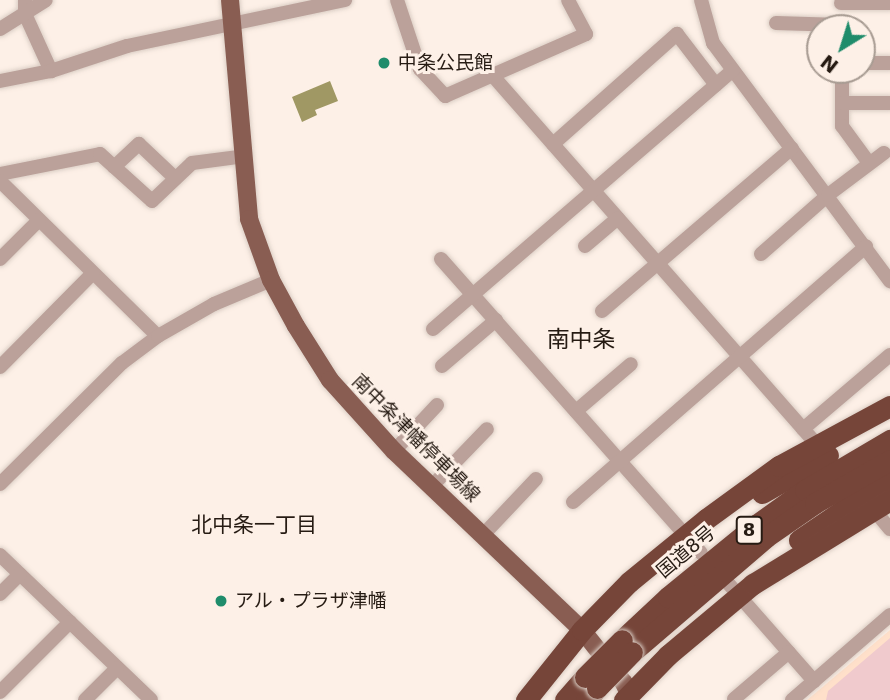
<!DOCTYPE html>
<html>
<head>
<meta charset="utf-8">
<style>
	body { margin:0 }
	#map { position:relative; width:890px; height:700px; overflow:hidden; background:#fdf0e7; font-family:"DejaVu Sans","Noto Sans JP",sans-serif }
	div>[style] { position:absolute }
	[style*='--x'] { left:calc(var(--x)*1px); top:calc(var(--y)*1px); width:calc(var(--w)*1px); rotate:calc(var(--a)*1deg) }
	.built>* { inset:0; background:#ffe0ca }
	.green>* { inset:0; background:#f0cacd }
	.water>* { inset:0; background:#a09864 }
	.roads { filter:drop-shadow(0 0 2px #dbcec5) drop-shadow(0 0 2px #dbcec5) }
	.minor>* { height:14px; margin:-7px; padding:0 7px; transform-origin:7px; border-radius:7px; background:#bba19a }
	.major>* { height:18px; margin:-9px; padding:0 9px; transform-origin:9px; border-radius:9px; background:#895d52 }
	.highway>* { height:21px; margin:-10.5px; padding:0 10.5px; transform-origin:10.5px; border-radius:10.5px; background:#764539 }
	.bridges { filter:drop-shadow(0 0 2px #dbcec5) drop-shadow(0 0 2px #dbcec5) }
	.highway-bridge>* { height:21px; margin:-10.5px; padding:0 10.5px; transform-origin:10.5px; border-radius:10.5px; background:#764539 }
	.dots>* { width:19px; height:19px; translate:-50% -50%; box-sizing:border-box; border:4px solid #fdf0e7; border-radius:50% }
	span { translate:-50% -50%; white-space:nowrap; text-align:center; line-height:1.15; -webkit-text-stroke:6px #fdf0e7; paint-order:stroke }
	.shield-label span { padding:2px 5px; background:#fdf0e7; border:2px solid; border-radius:5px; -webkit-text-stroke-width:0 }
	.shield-label { font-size:18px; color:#261b13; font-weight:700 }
	.poi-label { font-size:19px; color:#261b13 }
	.left { translate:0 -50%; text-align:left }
	.street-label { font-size:19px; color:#261b13 }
	.neighbourhood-label { font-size:21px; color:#261b13 }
	.quarter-label { font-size:23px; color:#261b13 }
	.north { position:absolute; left:806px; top:14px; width:70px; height:70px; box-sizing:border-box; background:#fdf0e7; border:2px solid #a79b92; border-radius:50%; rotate:218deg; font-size:19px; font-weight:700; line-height:28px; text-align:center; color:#261b13 }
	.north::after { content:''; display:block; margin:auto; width:24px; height:32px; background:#1f8c6b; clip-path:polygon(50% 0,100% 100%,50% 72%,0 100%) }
</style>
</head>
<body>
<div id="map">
	<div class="built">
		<i style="clip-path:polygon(890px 630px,890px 700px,807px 700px)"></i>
	</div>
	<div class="green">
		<i style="clip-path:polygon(890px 638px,890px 700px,826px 700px,828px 691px)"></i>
	</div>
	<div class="water">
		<i style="clip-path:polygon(330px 81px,338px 101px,315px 110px,317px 115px,302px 122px,292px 97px)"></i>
	</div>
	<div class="roads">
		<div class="minor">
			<i style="--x:25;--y:0;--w:14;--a:90"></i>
			<i style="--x:25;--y:14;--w:63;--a:65.5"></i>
			<i style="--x:397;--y:0;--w:73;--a:71.6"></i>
			<i style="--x:420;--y:69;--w:37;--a:47"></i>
			<i style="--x:445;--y:96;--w:154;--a:-23.7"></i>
			<i style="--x:586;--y:34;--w:38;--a:-118"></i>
			<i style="--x:701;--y:0;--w:45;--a:74.4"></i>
			<i style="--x:713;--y:43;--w:297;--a:53.4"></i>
			<i style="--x:841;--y:3;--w:49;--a:0"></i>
			<i style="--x:776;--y:23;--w:65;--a:1.8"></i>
			<i style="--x:0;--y:29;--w:54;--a:-32.2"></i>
			<i style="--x:862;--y:63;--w:28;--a:0"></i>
			<i style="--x:842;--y:70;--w:56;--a:90"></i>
			<i style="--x:842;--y:126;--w:46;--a:53.9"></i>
			<i style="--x:493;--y:76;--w:491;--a:48.7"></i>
			<i style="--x:0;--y:81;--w:52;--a:-11.1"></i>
			<i style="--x:51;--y:71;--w:80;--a:-18.2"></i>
			<i style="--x:127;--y:46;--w:223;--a:-11.9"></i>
			<i style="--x:842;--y:103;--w:48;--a:0"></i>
			<i style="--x:553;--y:144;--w:166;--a:-41.6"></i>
			<i style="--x:677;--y:34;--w:64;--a:52.6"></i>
			<i style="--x:114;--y:167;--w:34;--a:-43"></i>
			<i style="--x:139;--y:144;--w:50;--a:43.4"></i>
			<i style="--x:0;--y:174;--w:102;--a:-11.3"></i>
			<i style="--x:100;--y:154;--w:70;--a:42.1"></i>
			<i style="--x:152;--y:201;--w:55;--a:-43.5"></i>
			<i style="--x:192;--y:163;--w:53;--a:-7.5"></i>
			<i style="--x:0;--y:181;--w:221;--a:44.5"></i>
			<i style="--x:585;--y:246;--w:43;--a:-40.3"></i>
			<i style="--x:761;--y:254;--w:89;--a:-41.4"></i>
			<i style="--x:828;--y:195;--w:70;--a:-36.9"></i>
			<i style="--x:0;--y:259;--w:55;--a:-45"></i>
			<i style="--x:441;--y:259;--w:392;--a:48.5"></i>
			<i style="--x:602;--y:311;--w:250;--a:-40.6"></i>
			<i style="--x:433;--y:329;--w:396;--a:-40.8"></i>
			<i style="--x:442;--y:366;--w:71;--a:-40.4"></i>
			<i style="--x:0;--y:367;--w:132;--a:-45.3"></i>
			<i style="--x:576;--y:411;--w:72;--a:-40.5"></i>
			<i style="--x:803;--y:429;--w:114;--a:-40.4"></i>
			<i style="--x:394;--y:451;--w:63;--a:-46.9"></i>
			<i style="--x:0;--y:484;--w:172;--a:-44.8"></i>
			<i style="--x:122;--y:363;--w:45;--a:-36.9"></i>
			<i style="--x:158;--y:336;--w:64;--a:-29.7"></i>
			<i style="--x:214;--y:304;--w:62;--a:-22.8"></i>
			<i style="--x:432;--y:486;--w:79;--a:-46"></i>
			<i style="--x:573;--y:502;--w:389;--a:-41.1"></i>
			<i style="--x:874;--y:510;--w:25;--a:50"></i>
			<i style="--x:483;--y:535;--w:77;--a:-46.6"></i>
			<i style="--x:0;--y:555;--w:209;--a:43.8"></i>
			<i style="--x:727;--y:582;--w:132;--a:48.7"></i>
			<i style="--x:0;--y:594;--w:28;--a:-45"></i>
			<i style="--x:0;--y:692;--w:99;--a:-45"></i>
			<i style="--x:734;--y:699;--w:72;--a:-40.5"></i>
			<i style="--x:85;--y:700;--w:45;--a:-45"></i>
			<i style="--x:792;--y:700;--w:130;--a:-40.9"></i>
		</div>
		<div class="major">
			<i style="--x:230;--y:0;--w:220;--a:85"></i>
			<i style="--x:249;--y:219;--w:65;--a:70.2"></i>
			<i style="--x:271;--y:280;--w:52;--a:61.5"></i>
			<i style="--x:296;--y:326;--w:64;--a:57.8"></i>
			<i style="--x:330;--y:380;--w:96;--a:48"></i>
			<i style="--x:394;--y:451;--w:260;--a:43.6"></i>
			<i style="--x:582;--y:630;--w:68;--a:51.6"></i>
			<i style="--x:624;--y:683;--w:12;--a:66"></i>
		</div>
		<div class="highway">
			<i style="--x:762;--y:493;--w:76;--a:-29.9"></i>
			<i style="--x:799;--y:540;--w:110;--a:-34.3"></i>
			<i style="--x:622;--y:640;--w:63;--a:-43.1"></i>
			<i style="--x:668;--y:597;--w:114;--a:-39.3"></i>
			<i style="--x:756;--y:525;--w:60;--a:-35.5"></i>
			<i style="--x:805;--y:490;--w:99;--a:-30.5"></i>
			<i style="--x:632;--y:652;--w:177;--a:-40.6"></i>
			<i style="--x:766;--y:537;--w:60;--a:-34.8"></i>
			<i style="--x:815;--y:503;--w:86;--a:-29.8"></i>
			<i style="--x:526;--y:700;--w:90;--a:-51.3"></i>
			<i style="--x:582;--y:630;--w:67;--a:-45.6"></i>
			<i style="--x:629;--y:582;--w:99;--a:-39.3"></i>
			<i style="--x:706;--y:519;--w:90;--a:-36"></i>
			<i style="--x:779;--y:466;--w:126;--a:-28.4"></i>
			<i style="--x:565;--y:700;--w:30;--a:-49"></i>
			<i style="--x:586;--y:700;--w:16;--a:-47"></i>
			<i style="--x:624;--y:700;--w:63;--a:-45.6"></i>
			<i style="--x:668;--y:655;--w:111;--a:-39.9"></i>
			<i style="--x:753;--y:584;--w:161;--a:-31.5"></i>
		</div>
	</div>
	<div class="bridges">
		<div class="highway-bridge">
			<i style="--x:585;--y:677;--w:52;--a:-45"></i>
			<i style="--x:597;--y:688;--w:50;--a:-45.8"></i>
		</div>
	</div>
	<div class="dots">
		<i style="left:384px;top:63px;background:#1f8c6b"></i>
		<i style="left:221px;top:601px;background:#1f8c6b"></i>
	</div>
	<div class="shield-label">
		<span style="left:749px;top:530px">8</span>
	</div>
	<div class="poi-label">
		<span class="left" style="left:398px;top:63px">中条公民館</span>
		<span class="left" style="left:235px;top:601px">アル・プラザ津幡</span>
	</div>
	<div class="street-label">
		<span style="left:416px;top:438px;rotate:45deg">南中条津幡停車場線</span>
		<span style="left:686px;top:552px;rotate:-40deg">国道8号</span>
	</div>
	<div class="neighbourhood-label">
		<span style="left:254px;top:525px">北中条一丁目</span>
	</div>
	<div class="quarter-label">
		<span style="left:581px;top:339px">南中条</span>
	</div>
	<div class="north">N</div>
</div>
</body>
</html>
